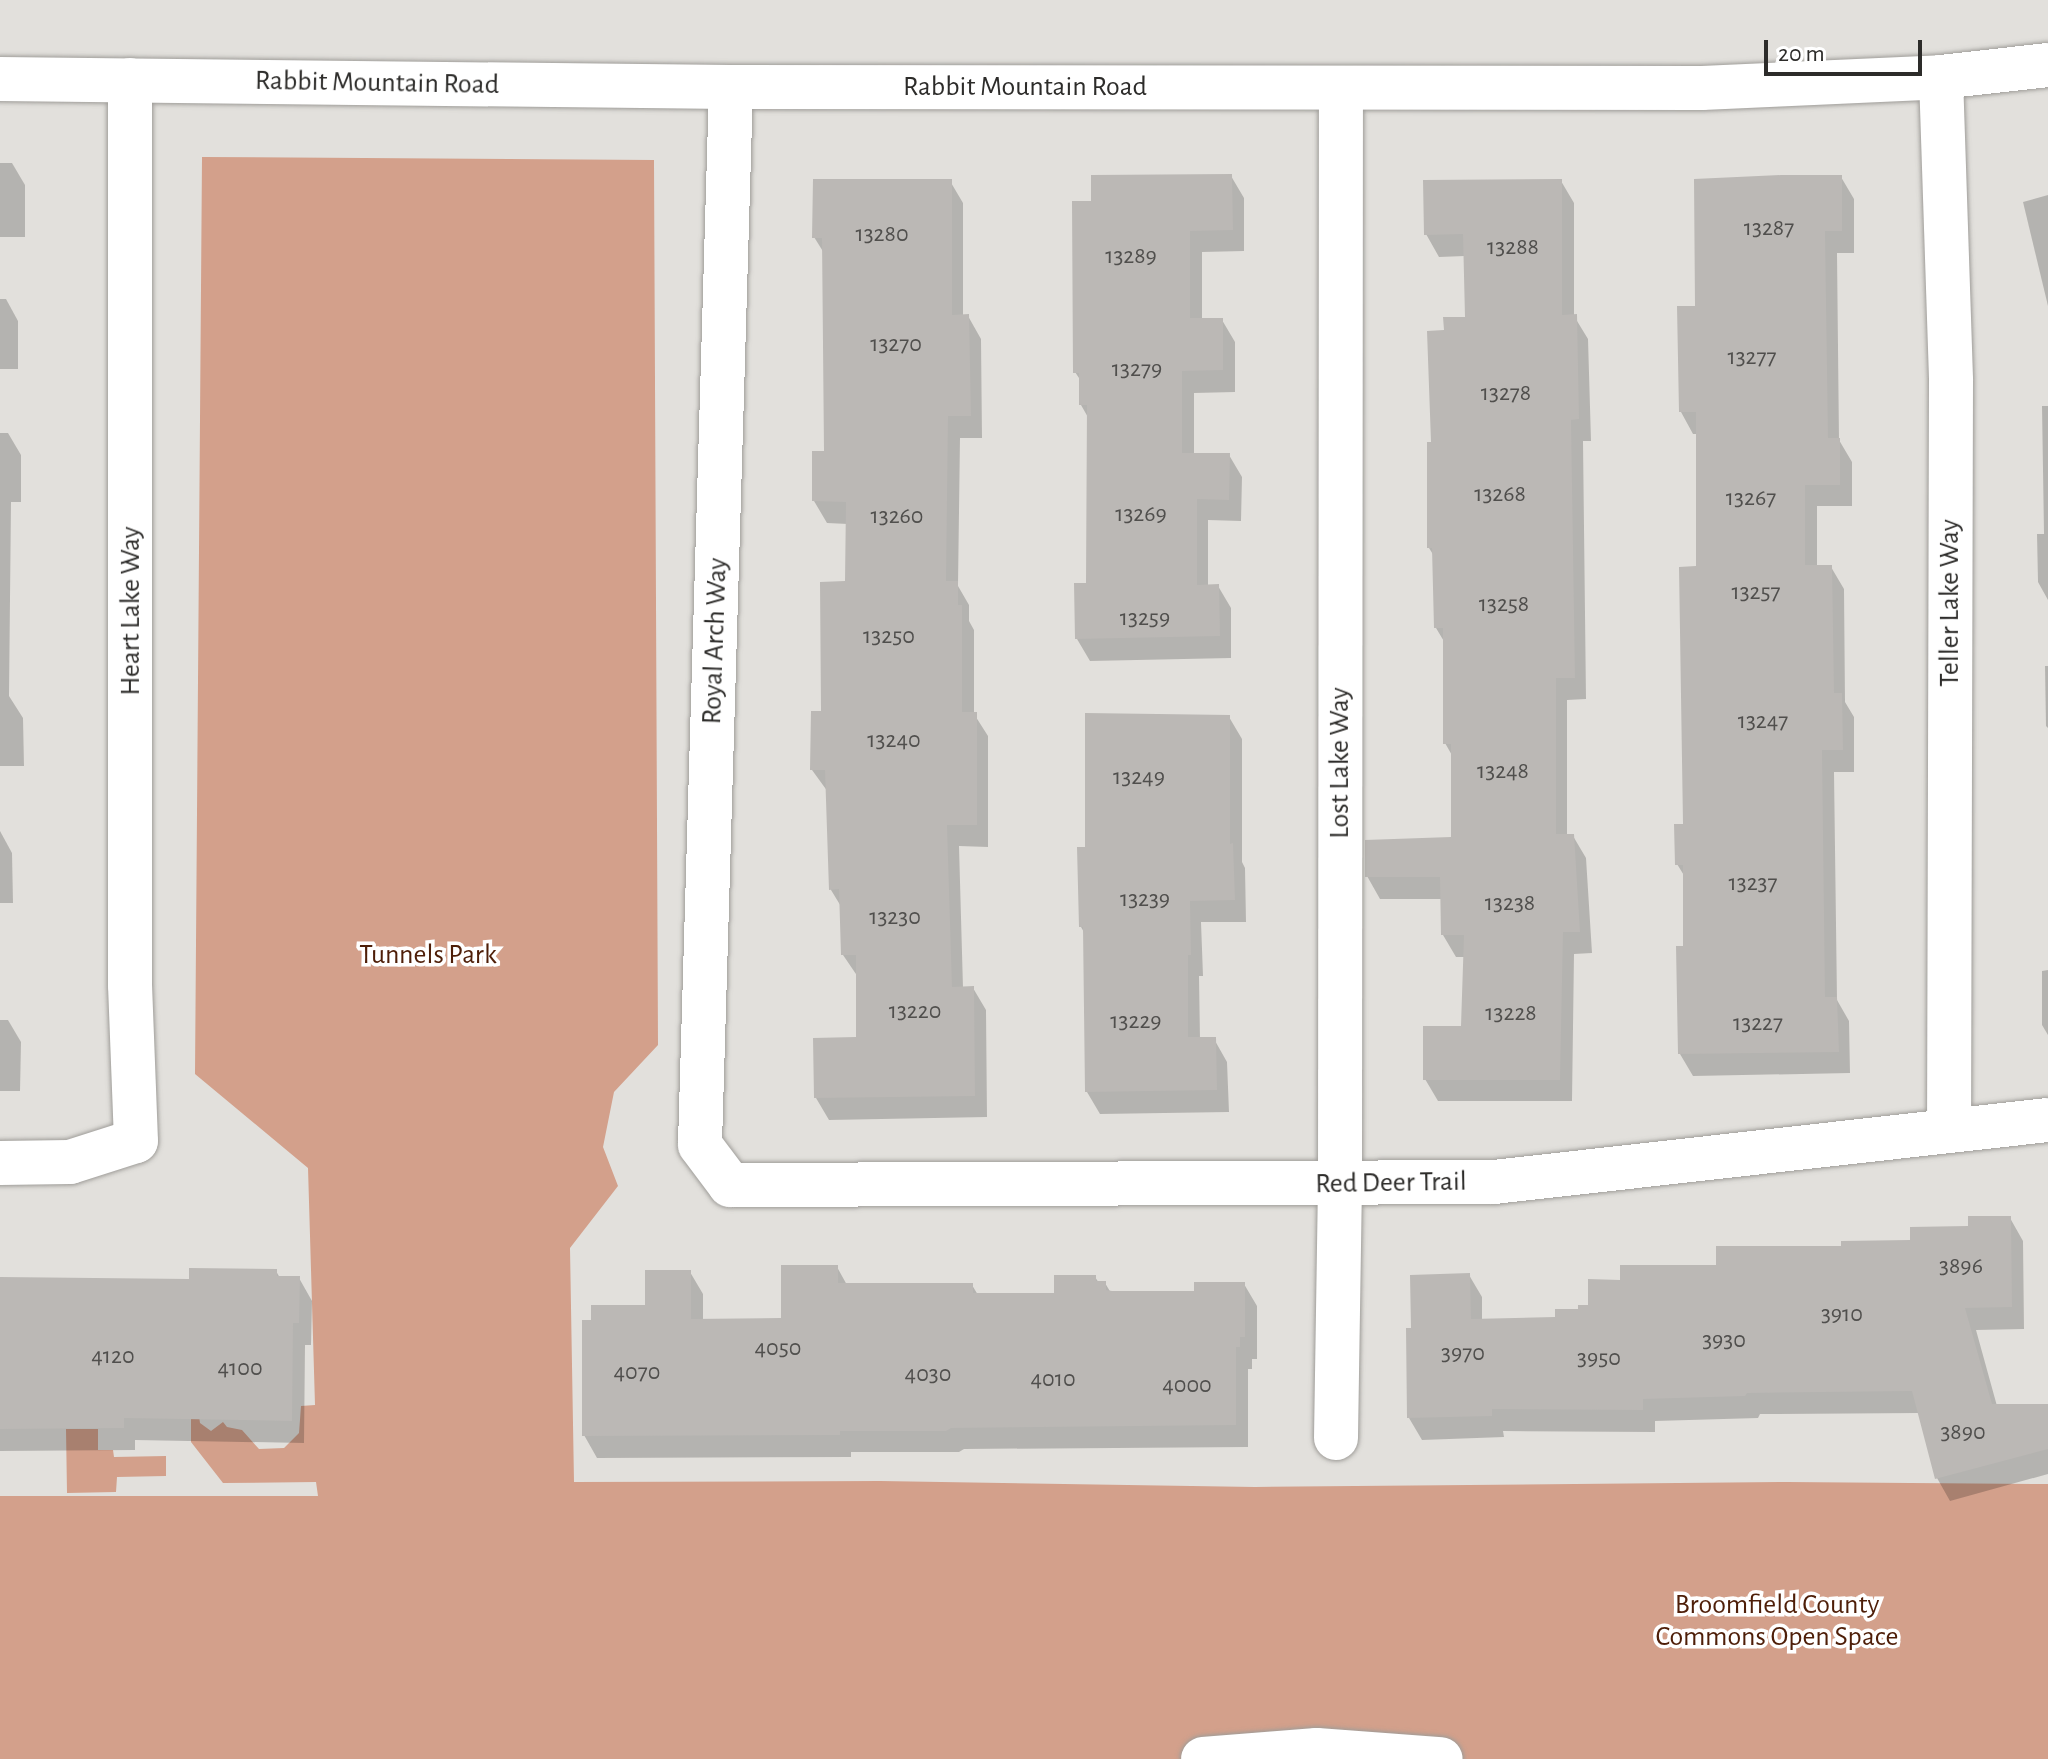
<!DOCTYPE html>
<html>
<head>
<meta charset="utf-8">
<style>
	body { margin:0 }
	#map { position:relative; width:2048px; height:1759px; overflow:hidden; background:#e2e0dc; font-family:"Alegreya Sans",sans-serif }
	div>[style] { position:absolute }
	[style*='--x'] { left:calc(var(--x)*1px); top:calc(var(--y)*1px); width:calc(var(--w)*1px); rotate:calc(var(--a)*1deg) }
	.green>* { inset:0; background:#d3a08b }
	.shadow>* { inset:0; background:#0003 }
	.building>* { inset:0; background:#bbb8b5 }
	.roads { filter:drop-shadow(0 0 2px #9f9d99) drop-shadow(0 0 2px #9f9d99) }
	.street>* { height:44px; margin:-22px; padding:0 22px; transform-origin:22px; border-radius:22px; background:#fff }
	span { translate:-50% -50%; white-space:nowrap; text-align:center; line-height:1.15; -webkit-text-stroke:7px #fff; paint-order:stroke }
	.number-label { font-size:24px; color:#504f4d }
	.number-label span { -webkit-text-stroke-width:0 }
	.street-label { font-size:28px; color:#2d2c2a }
	.park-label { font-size:28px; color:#4e1e08 }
	.scale { position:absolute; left:1764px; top:40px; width:158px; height:36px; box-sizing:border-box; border:4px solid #2d2c2a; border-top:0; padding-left:10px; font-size:24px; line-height:28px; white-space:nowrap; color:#2d2c2a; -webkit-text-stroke:6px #fff; paint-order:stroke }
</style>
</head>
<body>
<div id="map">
	<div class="green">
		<i style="clip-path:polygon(202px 157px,654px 160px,658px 1045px,614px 1092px,603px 1147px,618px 1186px,570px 1248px,574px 1482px,880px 1481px,1255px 1487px,1787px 1482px,2048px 1484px,2048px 1759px,0 1759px,0 1496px,318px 1496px,316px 1482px,223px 1483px,191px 1442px,191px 1416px,199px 1416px,200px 1423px,211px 1431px,223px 1422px,227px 1427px,242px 1430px,259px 1449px,284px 1448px,299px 1433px,301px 1406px,315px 1405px,308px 1168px,195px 1074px)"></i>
		<i style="clip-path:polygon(66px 1429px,98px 1429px,98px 1450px,113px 1450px,114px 1457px,166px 1456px,166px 1476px,117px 1477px,116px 1492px,67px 1493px)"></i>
	</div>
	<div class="shadow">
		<i style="clip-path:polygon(0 163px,12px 163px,25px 185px,25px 237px,0 237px)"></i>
		<i style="clip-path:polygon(1231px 176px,1244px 198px,1244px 251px,1202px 252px,1202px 320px,1222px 320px,1235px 342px,1235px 392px,1194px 393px,1194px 455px,1229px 455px,1242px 477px,1241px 521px,1208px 520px,1208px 586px,1218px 586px,1231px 608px,1231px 658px,1090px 661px,1077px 639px,1088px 585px,1089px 419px,1081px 405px,1081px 381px,1075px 372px,1093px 203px)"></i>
		<i style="clip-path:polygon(1841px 177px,1854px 199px,1854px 253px,1837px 253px,1839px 440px,1852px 462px,1852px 506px,1817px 506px,1817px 567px,1831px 567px,1844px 589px,1845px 702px,1854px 717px,1854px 772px,1834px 772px,1837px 1000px,1849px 1021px,1850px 1073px,1693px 1076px,1680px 1054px,1685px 877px,1677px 864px,1686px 826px,1698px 568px,1698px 434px,1693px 434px,1681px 412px,1697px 308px)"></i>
		<i style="clip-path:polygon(950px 181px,963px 203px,963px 316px,968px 316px,981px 339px,982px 438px,960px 438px,958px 586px,969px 605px,969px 621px,974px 630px,974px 714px,988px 736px,988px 847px,959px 846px,963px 988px,973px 988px,986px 1010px,987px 1117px,829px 1120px,816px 1098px,858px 1039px,858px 977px,843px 955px,842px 908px,831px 890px,828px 792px,812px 770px,847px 583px,848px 524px,827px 523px,814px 501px,826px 453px,824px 253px,814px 237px)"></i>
		<i style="clip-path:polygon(1561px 181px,1574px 203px,1574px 316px,1588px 339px,1591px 441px,1583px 441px,1586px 699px,1567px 700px,1567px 836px,1573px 836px,1586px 858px,1592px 953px,1574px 954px,1572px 1101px,1438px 1101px,1425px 1079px,1463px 1028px,1465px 957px,1456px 957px,1443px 935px,1442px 899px,1380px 899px,1367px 876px,1453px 839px,1453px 757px,1445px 743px,1445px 643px,1436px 628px,1434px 556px,1429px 548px,1433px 444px,1446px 332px,1467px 319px,1465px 256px,1439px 257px,1426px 234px)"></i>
		<i style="clip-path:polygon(2048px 195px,2048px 306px,2023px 202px)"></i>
		<i style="clip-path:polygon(0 299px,6px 299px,18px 321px,18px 369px,0 369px)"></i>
		<i style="clip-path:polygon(2042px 406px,2048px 406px,2048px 600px,2038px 582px,2037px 534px,2044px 534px)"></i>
		<i style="clip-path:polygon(0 433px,8px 433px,21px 455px,21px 502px,11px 502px,9px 696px,23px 718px,24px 766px,0 766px)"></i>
		<i style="clip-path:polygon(2045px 666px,2048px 666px,2048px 728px,2046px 726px)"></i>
		<i style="clip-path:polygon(1229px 717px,1242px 739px,1242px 862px,1245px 868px,1246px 922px,1201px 922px,1203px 976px,1199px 976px,1200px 1039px,1214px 1039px,1227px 1062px,1229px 1112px,1100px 1114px,1087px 1092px,1085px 934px,1081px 927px,1087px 849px)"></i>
		<i style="clip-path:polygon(0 831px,12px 853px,13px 903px,0 903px)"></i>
		<i style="clip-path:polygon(2048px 970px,2048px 1035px,2042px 1025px,2042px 971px)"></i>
		<i style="clip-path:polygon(0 1020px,8px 1020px,21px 1042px,20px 1091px,0 1091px)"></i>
		<i style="clip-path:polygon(2010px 1218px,2023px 1241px,2024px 1329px,1976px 1330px,1997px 1406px,2048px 1406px,2048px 1474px,1950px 1501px,1937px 1478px,1920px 1413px,1760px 1414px,1758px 1418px,1655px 1421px,1655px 1432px,1503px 1431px,1504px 1437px,1422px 1440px,1409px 1418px,1413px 1330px,1469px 1275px,1482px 1297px,1482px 1320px,1557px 1319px,1590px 1307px,1622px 1282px,1843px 1248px,1912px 1242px)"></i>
		<i style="clip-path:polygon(837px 1267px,847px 1285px,972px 1285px,978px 1295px,1056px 1295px,1095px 1277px,1099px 1283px,1105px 1283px,1111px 1293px,1196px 1293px,1244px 1284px,1257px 1306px,1257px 1359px,1252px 1359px,1252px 1369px,1248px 1369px,1248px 1447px,964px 1449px,959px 1452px,851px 1452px,851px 1457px,597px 1458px,584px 1435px,593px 1322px,648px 1307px,690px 1272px,703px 1294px,703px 1321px,783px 1320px)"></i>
		<i style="clip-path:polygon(276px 1271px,280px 1278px,299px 1278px,312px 1301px,311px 1345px,305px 1345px,304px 1443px,135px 1440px,135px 1450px,0 1451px,0 1279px,191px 1281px)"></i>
	</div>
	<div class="building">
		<i style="clip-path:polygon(1232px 174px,1233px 230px,1190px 231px,1190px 318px,1223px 318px,1223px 370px,1182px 371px,1182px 453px,1230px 453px,1229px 500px,1197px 499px,1197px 585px,1219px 584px,1220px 636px,1075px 639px,1074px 583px,1086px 583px,1087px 405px,1079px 405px,1079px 373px,1073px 373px,1072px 201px,1091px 201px,1091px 175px)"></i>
		<i style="clip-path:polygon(1781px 175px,1842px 175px,1842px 231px,1825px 231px,1828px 438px,1840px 438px,1840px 485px,1805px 485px,1805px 565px,1832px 565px,1834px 693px,1842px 693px,1843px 750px,1822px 750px,1825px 997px,1837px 997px,1839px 1052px,1678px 1054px,1676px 946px,1683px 946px,1683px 865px,1675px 865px,1674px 824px,1683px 824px,1679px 567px,1696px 566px,1696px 412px,1679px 412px,1677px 306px,1695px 306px,1694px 179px)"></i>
		<i style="clip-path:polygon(813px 179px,952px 179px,952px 315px,969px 314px,971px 416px,948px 416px,946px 581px,958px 581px,958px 605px,962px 605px,962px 712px,977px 712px,977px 825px,947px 825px,952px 987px,974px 986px,975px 1096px,814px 1098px,813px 1038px,856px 1037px,856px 955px,841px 955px,839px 889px,829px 890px,825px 770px,810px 770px,811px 711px,821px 711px,820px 582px,845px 581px,846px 502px,812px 501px,812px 451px,824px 451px,822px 238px,812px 238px)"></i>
		<i style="clip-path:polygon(1562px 179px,1562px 315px,1577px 314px,1579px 419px,1571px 420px,1575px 678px,1556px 678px,1556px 834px,1574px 834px,1580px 932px,1563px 932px,1560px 1080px,1423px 1080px,1423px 1026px,1461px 1026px,1464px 935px,1441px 935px,1440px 877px,1365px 877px,1365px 840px,1451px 837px,1451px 744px,1443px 744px,1443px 628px,1434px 628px,1432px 548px,1427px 548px,1427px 442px,1431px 442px,1427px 331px,1444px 330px,1443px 317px,1465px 317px,1463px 234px,1424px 235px,1423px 180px)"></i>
		<i style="clip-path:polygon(1085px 713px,1230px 715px,1230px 844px,1233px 843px,1235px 900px,1190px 901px,1191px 955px,1188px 955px,1188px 1037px,1216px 1037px,1217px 1090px,1085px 1092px,1083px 927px,1079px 927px,1077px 847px,1085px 847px)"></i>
		<i style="clip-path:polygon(1968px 1216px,2011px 1216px,2012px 1307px,1965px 1308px,1992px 1404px,2048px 1404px,2048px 1449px,1935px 1479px,1912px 1391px,1747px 1393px,1745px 1396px,1643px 1399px,1643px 1410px,1492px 1409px,1492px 1416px,1407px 1418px,1406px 1328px,1411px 1328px,1410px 1275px,1470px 1273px,1471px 1319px,1555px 1317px,1555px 1309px,1578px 1309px,1578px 1305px,1588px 1305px,1588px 1279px,1620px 1280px,1620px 1265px,1716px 1265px,1716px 1246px,1841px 1246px,1841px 1241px,1910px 1240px,1910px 1227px,1968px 1226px)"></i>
		<i style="clip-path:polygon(781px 1265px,838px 1265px,838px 1283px,973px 1283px,973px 1293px,1054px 1293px,1054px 1275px,1096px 1275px,1096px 1281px,1106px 1281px,1106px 1290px,1112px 1291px,1194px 1291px,1194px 1282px,1245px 1282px,1245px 1337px,1240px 1337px,1240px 1347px,1236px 1347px,1236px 1425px,951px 1428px,946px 1431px,840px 1431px,840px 1435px,582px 1436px,582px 1320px,591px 1320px,591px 1305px,645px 1305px,645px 1270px,691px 1270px,691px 1319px,781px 1318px)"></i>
		<i style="clip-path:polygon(189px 1268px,277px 1269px,277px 1276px,300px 1276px,299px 1323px,293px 1323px,292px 1421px,124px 1418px,124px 1428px,0 1429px,0 1277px,189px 1279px)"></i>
	</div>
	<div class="roads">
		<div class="street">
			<i style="--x:1941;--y:77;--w:304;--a:88.1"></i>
			<i style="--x:1951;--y:381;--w:749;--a:90.15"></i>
			<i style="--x:0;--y:79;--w:731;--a:0.63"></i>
			<i style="--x:731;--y:87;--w:971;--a:0.06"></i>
			<i style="--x:1702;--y:88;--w:239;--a:-2.6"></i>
			<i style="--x:1941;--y:77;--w:108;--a:-6.4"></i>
			<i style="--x:731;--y:87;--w:1058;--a:91.68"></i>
			<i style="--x:700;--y:1145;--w:50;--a:53.1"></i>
			<i style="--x:730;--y:1185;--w:764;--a:-0.22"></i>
			<i style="--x:1494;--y:1182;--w:557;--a:-6.39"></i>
			<i style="--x:0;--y:1163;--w:70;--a:-0.8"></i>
			<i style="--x:70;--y:1162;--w:69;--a:-17.7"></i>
			<i style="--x:136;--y:1141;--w:156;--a:-92.2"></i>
			<i style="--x:130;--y:985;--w:905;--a:-90"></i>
			<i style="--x:1336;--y:1438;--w:253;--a:-89.1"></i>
			<i style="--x:1340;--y:1185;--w:1097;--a:-89.95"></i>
			<i style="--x:1203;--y:1759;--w:114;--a:-4.5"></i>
			<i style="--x:1317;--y:1750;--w:124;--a:4.2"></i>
		</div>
	</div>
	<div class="number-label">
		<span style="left:1769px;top:229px">13287</span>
		<span style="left:882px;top:235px">13280</span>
		<span style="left:1513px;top:248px">13288</span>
		<span style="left:1131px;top:257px">13289</span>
		<span style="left:896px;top:345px">13270</span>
		<span style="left:1752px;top:358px">13277</span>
		<span style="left:1137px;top:370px">13279</span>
		<span style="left:1506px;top:394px">13278</span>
		<span style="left:1500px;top:495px">13268</span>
		<span style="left:1751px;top:499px">13267</span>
		<span style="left:1141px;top:515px">13269</span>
		<span style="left:897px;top:517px">13260</span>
		<span style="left:1756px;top:593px">13257</span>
		<span style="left:1504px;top:605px">13258</span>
		<span style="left:1145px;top:619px">13259</span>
		<span style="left:889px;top:637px">13250</span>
		<span style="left:1763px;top:722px">13247</span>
		<span style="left:894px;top:741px">13240</span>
		<span style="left:1503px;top:772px">13248</span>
		<span style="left:1139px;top:778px">13249</span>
		<span style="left:1753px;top:884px">13237</span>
		<span style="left:1145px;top:900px">13239</span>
		<span style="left:1510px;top:904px">13238</span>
		<span style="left:895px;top:918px">13230</span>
		<span style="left:915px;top:1012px">13220</span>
		<span style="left:1511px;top:1014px">13228</span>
		<span style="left:1136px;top:1022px">13229</span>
		<span style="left:1758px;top:1024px">13227</span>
		<span style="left:1961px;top:1267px">3896</span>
		<span style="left:1842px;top:1315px">3910</span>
		<span style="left:1724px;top:1341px">3930</span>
		<span style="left:778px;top:1349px">4050</span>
		<span style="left:1463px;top:1354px">3970</span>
		<span style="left:113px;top:1357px">4120</span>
		<span style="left:1599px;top:1359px">3950</span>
		<span style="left:240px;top:1369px">4100</span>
		<span style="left:637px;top:1373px">4070</span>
		<span style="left:928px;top:1375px">4030</span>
		<span style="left:1053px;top:1380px">4010</span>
		<span style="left:1187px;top:1386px">4000</span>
		<span style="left:1963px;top:1433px">3890</span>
	</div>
	<div class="street-label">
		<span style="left:377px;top:83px;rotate:1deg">Rabbit Mountain Road</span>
		<span style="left:1025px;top:87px">Rabbit Mountain Road</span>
		<span style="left:1950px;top:603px;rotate:-90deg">Teller Lake Way</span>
		<span style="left:131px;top:611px;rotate:-90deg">Heart Lake Way</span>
		<span style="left:715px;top:641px;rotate:-88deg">Royal Arch Way</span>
		<span style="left:1340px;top:763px;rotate:-90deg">Lost Lake Way</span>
		<span style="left:1391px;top:1183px;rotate:-1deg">Red Deer Trail</span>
	</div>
	<div class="park-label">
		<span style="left:428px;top:955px">Tunnels Park</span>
		<span style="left:1777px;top:1621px">Broomfield County<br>Commons Open Space</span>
	</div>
	<div class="scale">20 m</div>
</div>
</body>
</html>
